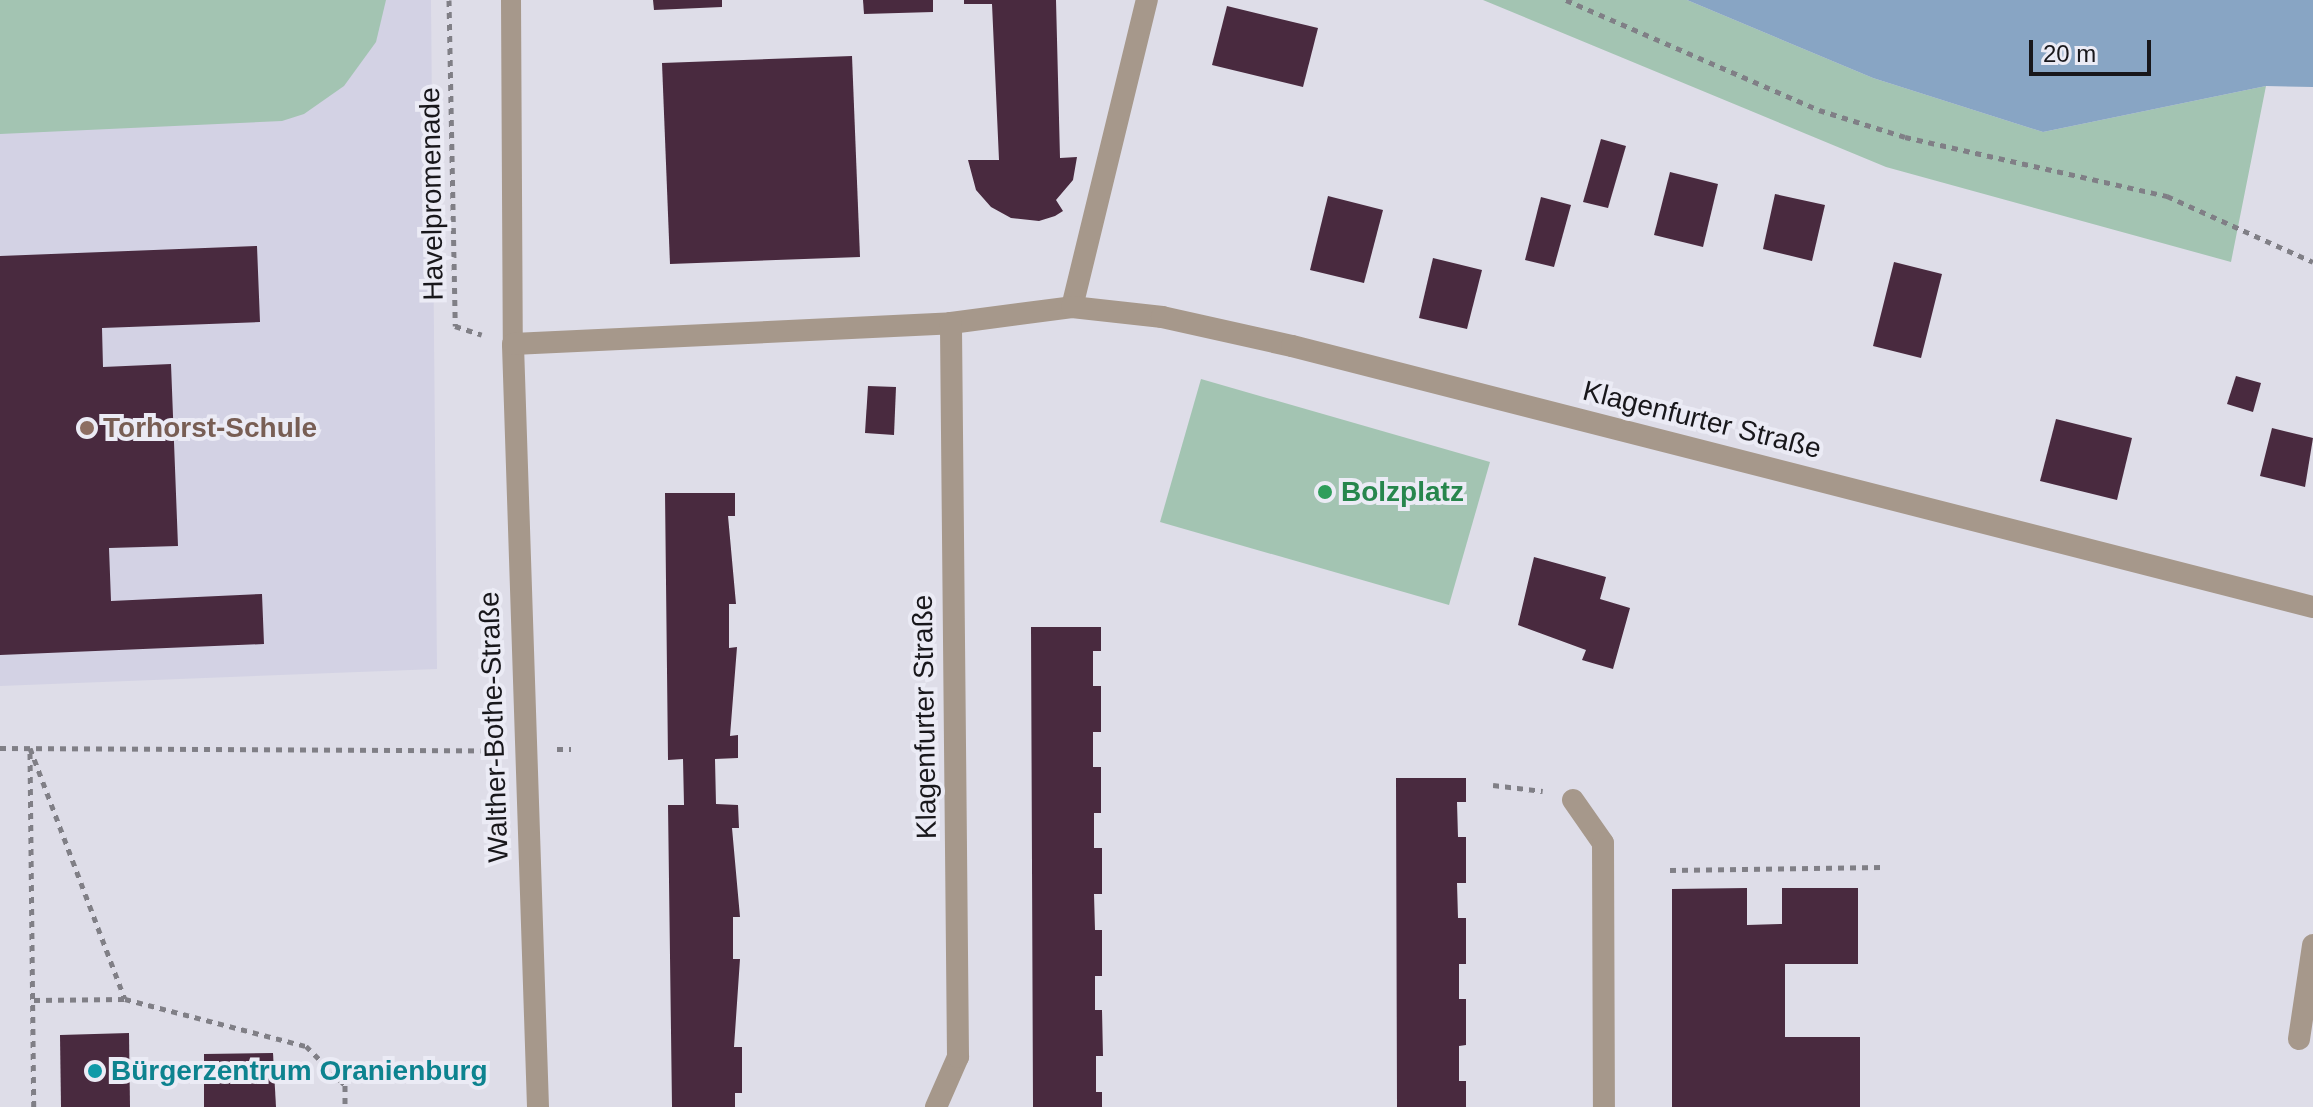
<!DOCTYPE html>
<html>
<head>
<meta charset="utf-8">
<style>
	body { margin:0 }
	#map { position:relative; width:2313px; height:1107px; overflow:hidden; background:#dedde8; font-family:Helvetica,sans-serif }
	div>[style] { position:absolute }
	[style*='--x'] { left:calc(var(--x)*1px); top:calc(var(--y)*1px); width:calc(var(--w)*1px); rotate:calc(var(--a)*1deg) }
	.built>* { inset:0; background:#d3d2e4 }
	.green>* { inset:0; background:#a3c4b2 }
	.water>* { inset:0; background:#88a5c4 }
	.building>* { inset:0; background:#492a3f }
	.path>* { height:5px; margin-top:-2.5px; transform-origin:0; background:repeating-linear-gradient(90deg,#807f86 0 6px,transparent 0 12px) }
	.service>* { height:20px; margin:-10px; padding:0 10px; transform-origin:10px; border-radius:10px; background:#a6988b }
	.minor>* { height:22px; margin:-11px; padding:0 11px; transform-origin:11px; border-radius:11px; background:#a6988b }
	.dots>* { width:22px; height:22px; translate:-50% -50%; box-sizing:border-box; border:4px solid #ebebf5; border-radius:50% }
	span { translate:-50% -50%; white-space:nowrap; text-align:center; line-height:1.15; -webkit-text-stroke:8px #ebebf5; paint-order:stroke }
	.street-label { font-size:28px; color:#18171b }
	.education-label { font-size:28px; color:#785e54; font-weight:700 }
	.left { translate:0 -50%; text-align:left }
	.leisure-label { font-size:28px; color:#27864d; font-weight:700 }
	.culture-label { font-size:28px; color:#0d838f; font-weight:700 }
	.scale { position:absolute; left:2029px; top:40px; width:122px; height:36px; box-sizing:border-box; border:4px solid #18171b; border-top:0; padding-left:10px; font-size:24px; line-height:28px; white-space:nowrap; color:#18171b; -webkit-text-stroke:6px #ebebf5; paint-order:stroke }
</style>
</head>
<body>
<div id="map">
	<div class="built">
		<i style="clip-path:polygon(0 0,431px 0,437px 669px,0 686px)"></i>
	</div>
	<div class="green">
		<i style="clip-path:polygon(0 0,386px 0,376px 42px,344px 86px,304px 114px,282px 121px,0 134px)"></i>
		<i style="clip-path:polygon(1483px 0,1687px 0,1873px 78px,2043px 132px,2266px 86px,2231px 262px,1886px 167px)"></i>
		<i style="clip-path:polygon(1201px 379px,1490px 462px,1449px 605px,1160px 522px)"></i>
	</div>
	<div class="water">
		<i style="clip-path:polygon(1687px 0,2313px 0,2313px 87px,2266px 86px,2043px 132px,1873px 78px)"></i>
	</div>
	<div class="building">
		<i style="clip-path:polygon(653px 0,722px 0,722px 7px,654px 10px)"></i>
		<i style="clip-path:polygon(863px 0,933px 0,933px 12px,864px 14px)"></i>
		<i style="clip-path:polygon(964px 0,1056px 0,1060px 158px,1077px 157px,1073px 180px,1056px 200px,1063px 211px,1055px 216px,1039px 221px,1011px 218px,991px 207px,976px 190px,968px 160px,999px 160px,992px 4px,964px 4px)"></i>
		<i style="clip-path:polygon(1227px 6px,1318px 28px,1303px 87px,1212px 65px)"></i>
		<i style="clip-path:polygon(852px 56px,860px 257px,670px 264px,662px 63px)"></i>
		<i style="clip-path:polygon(1601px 139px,1626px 146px,1608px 208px,1583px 202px)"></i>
		<i style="clip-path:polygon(1670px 172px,1718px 184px,1703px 247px,1654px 235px)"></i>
		<i style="clip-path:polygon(1775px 194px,1825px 205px,1812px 261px,1763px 249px)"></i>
		<i style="clip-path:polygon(1328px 196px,1383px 210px,1364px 283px,1310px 270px)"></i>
		<i style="clip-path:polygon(1541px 197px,1571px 205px,1554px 267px,1525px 260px)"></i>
		<i style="clip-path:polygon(257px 246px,260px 322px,102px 328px,103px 367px,171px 364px,178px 546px,109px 548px,111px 601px,262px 594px,264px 644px,0 655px,0 256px)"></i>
		<i style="clip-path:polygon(1433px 258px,1482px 270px,1467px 329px,1419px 318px)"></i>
		<i style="clip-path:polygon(1894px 262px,1942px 274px,1921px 358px,1873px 346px)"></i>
		<i style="clip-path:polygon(2236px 376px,2261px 383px,2253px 412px,2227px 404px)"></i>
		<i style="clip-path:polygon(868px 386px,896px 387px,894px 435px,865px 433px)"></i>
		<i style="clip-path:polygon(2056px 419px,2132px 438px,2117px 500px,2040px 481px)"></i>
		<i style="clip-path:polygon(2272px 428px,2313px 438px,2305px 487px,2260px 476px)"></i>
		<i style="clip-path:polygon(665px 493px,735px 493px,735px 516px,728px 516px,736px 604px,729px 604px,729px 648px,737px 647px,730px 736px,738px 735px,738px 758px,715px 759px,716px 804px,738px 805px,739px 828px,732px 828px,740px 917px,733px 917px,733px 959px,740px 959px,734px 1047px,742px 1047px,742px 1093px,735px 1093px,735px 1107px,672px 1107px,668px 805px,684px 805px,683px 759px,668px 760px)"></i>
		<i style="clip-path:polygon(1534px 557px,1606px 577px,1600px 599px,1630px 608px,1613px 669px,1582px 660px,1586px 650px,1518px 625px)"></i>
		<i style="clip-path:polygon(1031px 627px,1101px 627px,1101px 651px,1093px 651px,1093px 686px,1101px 686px,1101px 732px,1093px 732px,1093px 767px,1101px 767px,1101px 813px,1094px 813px,1094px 848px,1102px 848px,1102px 894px,1094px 894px,1095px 930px,1102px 930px,1102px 976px,1095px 976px,1095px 1010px,1102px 1010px,1103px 1056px,1096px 1056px,1096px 1092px,1102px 1092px,1102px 1107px,1033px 1107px)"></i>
		<i style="clip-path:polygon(1396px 778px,1466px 778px,1466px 802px,1457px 802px,1458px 837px,1466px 837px,1466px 883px,1457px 883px,1458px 918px,1466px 918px,1466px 964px,1459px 964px,1459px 999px,1466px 999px,1466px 1045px,1459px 1046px,1459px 1081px,1466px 1081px,1466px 1107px,1397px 1107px)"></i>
		<i style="clip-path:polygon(1747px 888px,1747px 925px,1782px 924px,1782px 888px,1858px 888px,1858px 964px,1785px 964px,1785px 1037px,1860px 1037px,1860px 1107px,1672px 1107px,1672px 889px)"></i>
		<i style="clip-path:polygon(129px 1033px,130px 1107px,61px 1107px,60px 1035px)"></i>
		<i style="clip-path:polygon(273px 1053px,276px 1107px,204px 1107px,204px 1054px)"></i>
	</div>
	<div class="path">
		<i style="--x:449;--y:0;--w:326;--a:88.9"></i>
		<i style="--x:455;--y:326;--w:28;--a:18"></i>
		<i style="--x:1566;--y:0;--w:276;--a:23.5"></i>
		<i style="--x:1819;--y:110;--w:90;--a:17.4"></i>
		<i style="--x:1905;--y:137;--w:269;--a:12.7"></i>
		<i style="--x:2167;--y:196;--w:160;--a:24.3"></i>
		<i style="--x:0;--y:748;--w:495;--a:0.3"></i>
		<i style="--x:30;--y:748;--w:268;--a:69.3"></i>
		<i style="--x:125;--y:999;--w:187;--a:14.6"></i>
		<i style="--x:306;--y:1046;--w:55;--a:45"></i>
		<i style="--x:345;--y:1085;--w:22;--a:90"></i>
		<i style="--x:557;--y:749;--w:14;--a:0"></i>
		<i style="--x:30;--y:753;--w:354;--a:89.4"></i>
		<i style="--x:1493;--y:785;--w:50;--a:6.8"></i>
		<i style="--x:1670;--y:870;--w:212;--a:-0.8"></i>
		<i style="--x:34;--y:1000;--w:91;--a:-0.6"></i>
	</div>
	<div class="service">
		<i style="--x:511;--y:0;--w:344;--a:89.7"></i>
	</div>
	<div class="minor">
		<i style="--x:1072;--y:307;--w:316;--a:-76.3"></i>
		<i style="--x:1573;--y:800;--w:52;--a:55.1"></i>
		<i style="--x:1603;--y:843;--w:264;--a:89.8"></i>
		<i style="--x:2299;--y:1039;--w:95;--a:-81.5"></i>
		<i style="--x:538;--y:1107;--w:763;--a:-91.88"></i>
		<i style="--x:513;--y:344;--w:439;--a:-2.7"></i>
		<i style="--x:951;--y:323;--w:122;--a:-7.5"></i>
		<i style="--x:1072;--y:307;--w:91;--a:6.3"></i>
		<i style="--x:1162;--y:317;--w:133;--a:12.6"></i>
		<i style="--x:1292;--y:346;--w:1054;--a:14.34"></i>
		<i style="--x:936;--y:1107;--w:55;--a:-66.3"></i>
		<i style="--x:958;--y:1057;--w:734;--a:-90.55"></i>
	</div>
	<div class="dots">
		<i style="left:87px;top:428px;background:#8d6e63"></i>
		<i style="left:1325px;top:492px;background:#2e9e5b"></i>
		<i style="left:95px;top:1071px;background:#0f9aa8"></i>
	</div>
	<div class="street-label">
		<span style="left:432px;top:194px;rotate:-91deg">Havelpromenade</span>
		<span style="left:1702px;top:420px;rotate:14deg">Klagenfurter Straße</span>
		<span style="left:925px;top:717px;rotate:-91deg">Klagenfurter Straße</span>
		<span style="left:494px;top:727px;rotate:-92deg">Walther-Bothe-Straße</span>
	</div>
	<div class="education-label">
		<span class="left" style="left:103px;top:428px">Torhorst-Schule</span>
	</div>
	<div class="leisure-label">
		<span class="left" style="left:1341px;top:492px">Bolzplatz</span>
	</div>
	<div class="culture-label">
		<span class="left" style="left:111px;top:1071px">Bürgerzentrum Oranienburg</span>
	</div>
	<div class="scale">20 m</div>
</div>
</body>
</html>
